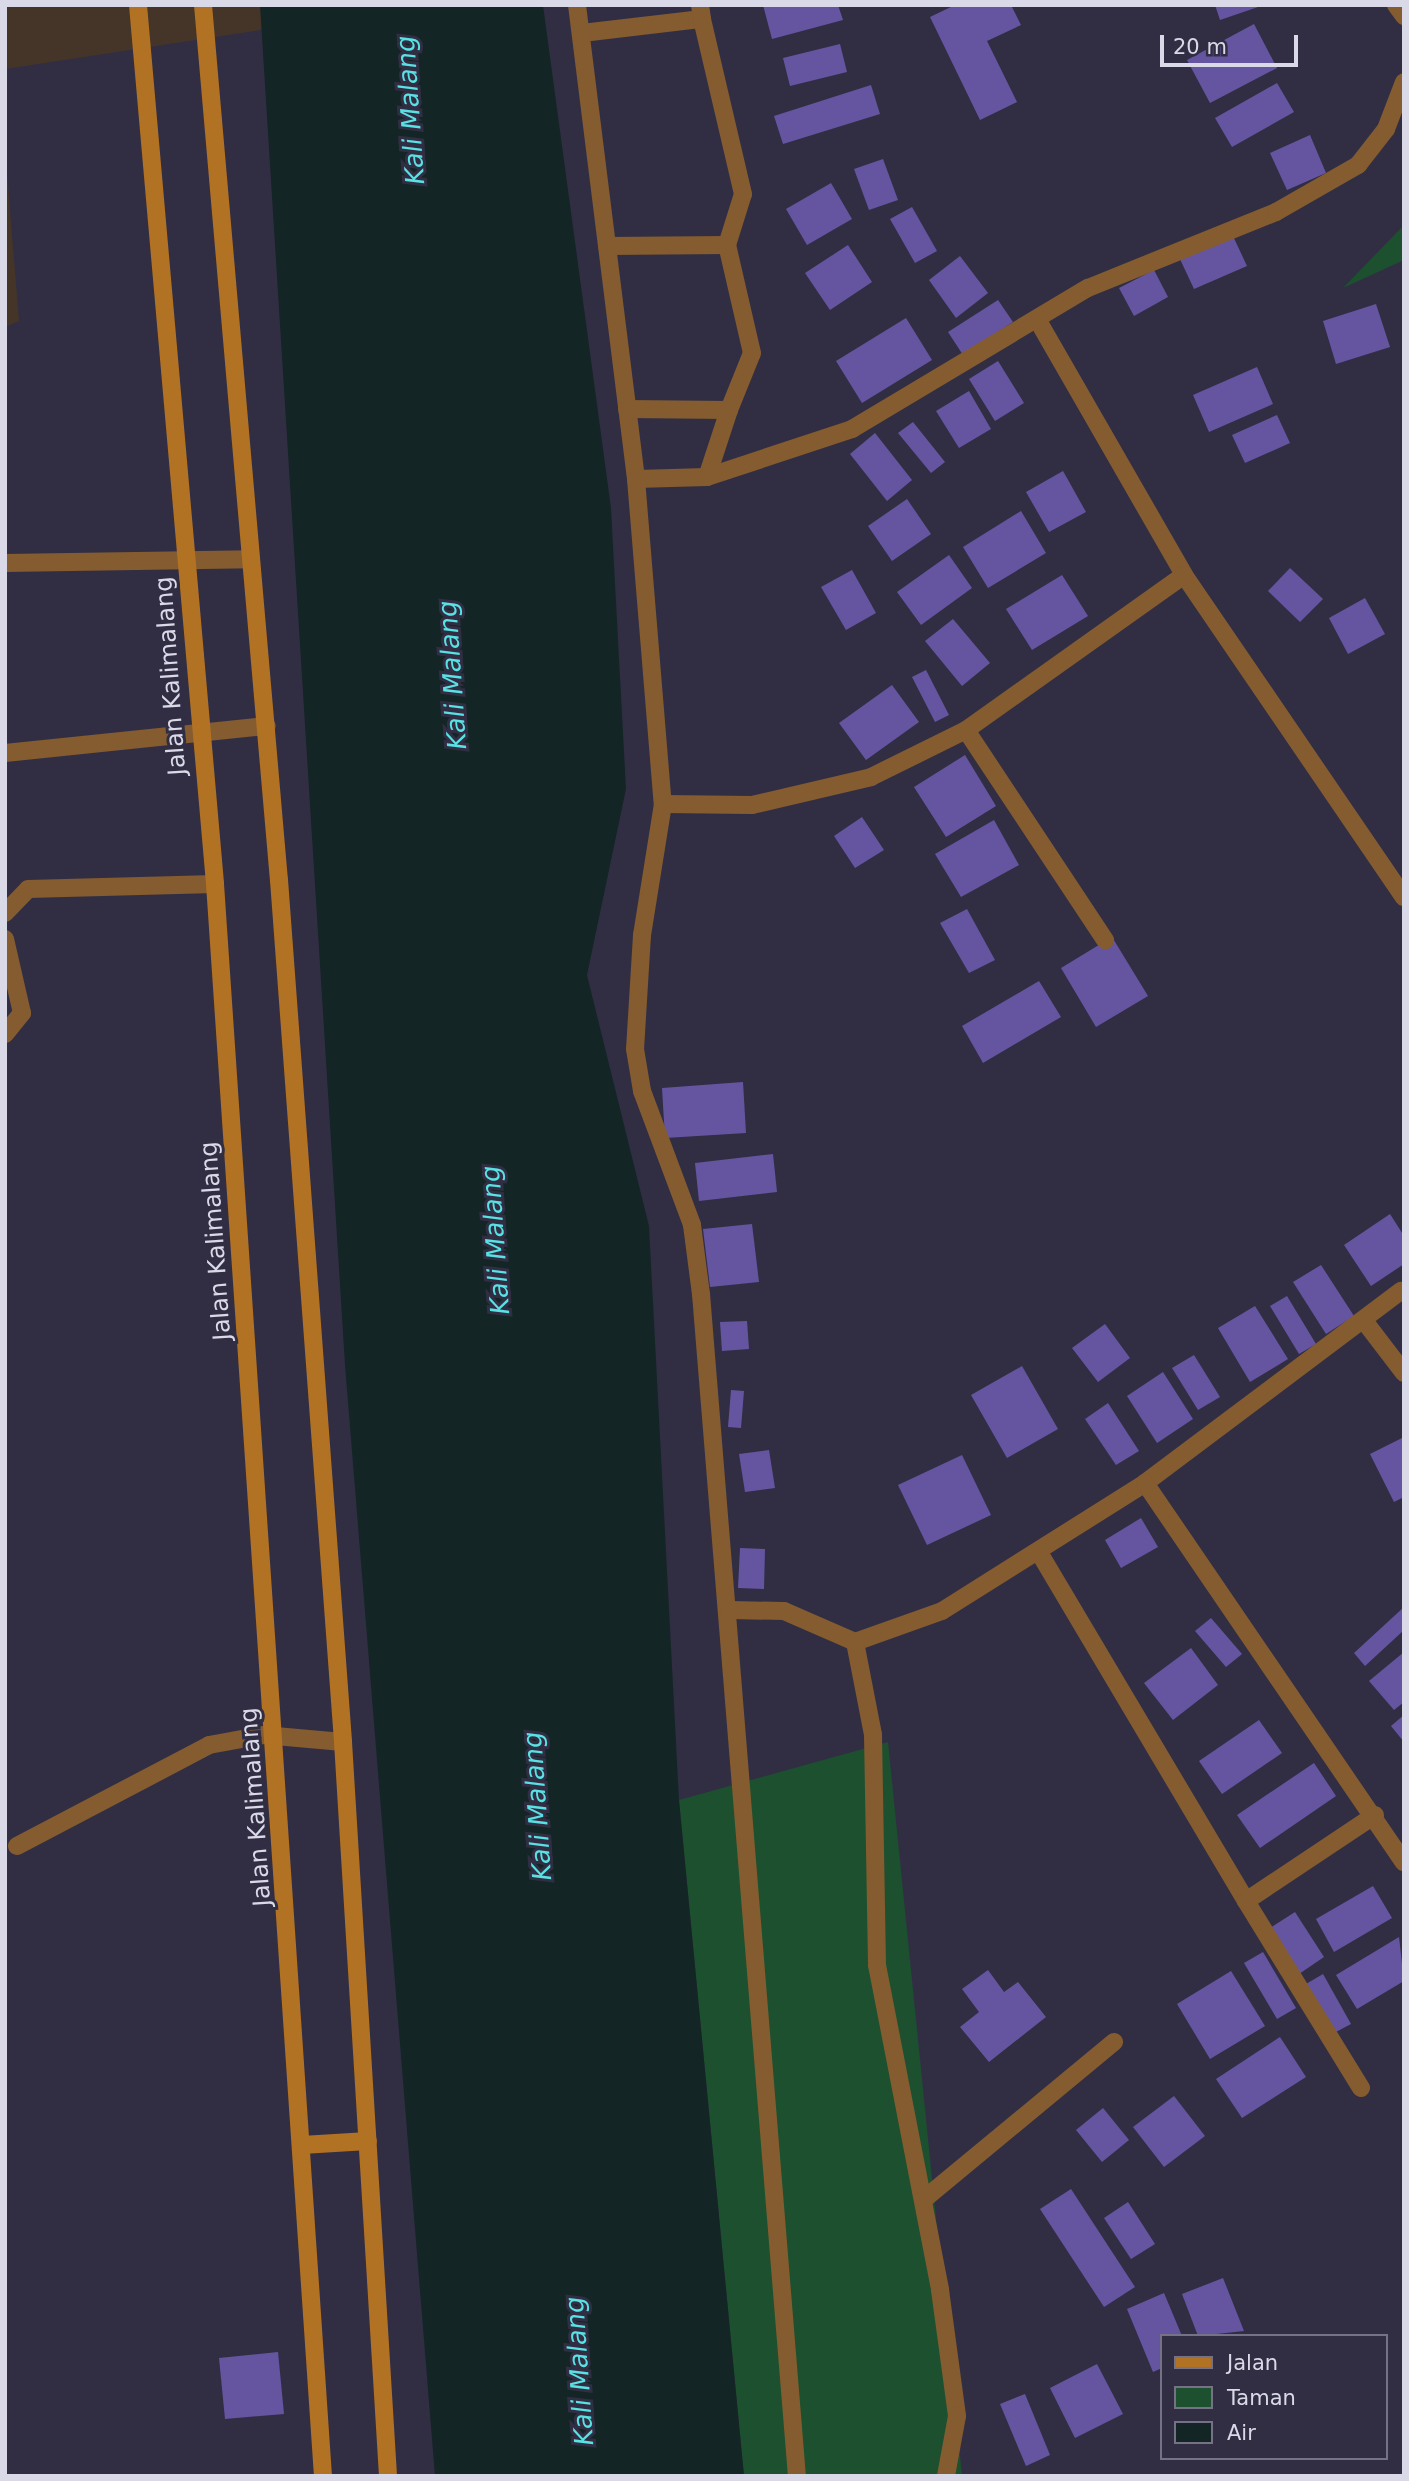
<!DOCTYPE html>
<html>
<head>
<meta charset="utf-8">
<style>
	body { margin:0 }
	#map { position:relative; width:1409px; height:2481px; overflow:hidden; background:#312e44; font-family:"DejaVu Sans",sans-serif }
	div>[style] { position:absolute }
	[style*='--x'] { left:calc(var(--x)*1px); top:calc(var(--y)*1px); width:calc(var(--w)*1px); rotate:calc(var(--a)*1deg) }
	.industrial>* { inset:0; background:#453529 }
	.green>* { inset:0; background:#1c502f }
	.water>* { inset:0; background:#142526 }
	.building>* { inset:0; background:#6555a1 }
	.lane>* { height:18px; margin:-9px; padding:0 9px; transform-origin:9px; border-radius:9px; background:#845c30 }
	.street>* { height:18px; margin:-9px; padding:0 9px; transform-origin:9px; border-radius:9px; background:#845c30 }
	.secondary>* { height:18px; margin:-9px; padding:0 9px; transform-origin:9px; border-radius:9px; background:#b27224 }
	span { translate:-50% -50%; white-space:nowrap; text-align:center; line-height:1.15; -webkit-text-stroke:6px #312e44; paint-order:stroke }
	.street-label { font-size:24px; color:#dad9e7 }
	.water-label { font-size:26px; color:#59e2e4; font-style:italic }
	.frame { position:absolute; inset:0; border:7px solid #dad9e7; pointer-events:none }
	.legend { position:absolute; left:1160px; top:2334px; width:228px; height:126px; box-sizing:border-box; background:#312e44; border:2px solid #757285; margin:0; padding:9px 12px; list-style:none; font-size:21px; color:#dad9e7 }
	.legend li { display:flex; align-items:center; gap:14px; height:35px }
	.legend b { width:35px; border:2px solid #757285 }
	.scale { position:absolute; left:1160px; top:35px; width:138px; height:32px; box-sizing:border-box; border:4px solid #dad9e7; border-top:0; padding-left:9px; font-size:21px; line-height:24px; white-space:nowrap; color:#dad9e7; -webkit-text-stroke:5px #312e44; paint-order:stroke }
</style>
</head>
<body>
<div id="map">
	<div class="industrial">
		<i style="clip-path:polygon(5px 5px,260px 5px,267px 29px,5px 69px)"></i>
		<i style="clip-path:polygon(5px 148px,19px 321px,5px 327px)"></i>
	</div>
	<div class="green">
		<i style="clip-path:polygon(1404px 225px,1404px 260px,1343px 288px)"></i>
		<i style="clip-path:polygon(888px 1742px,962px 2476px,744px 2476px,679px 1800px)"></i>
	</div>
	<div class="water">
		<i style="clip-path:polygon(260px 5px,543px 5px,611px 508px,626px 789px,587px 975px,649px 1226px,679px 1800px,744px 2476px,435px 2476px,345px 1365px)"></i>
	</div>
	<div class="building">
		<i style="clip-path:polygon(763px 5px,838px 5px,843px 20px,772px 39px)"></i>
		<i style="clip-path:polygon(955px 5px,1011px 5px,1021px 25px,987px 41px,1017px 102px,980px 120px,930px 17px)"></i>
		<i style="clip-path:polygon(1215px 5px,1261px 5px,1261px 6px,1220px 20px)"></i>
		<i style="clip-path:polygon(1254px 24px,1277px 68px,1210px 103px,1187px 60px)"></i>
		<i style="clip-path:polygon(840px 44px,847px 72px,790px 86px,783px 58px)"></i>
		<i style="clip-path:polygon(1277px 83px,1294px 112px,1232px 147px,1215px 118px)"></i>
		<i style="clip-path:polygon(871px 85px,880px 114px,783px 144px,774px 116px)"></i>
		<i style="clip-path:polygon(1310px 135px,1326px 173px,1287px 190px,1270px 153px)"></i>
		<i style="clip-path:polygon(883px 159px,898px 200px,869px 210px,854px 169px)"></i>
		<i style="clip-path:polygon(831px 183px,852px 219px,807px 245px,786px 209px)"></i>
		<i style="clip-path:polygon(912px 207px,937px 251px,915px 263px,890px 219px)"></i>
		<i style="clip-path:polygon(1232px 234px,1247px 266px,1194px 289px,1179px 257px)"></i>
		<i style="clip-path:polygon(848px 245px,872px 282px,830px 310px,805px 273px)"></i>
		<i style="clip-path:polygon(960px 256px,988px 293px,956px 318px,929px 280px)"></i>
		<i style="clip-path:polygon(1154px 270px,1168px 297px,1134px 316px,1119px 288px)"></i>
		<i style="clip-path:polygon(998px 300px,1013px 322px,963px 355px,948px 332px)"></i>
		<i style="clip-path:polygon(1376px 304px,1390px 347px,1336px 364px,1323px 321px)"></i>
		<i style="clip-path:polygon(906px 318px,932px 360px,862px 403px,836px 361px)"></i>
		<i style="clip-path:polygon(998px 361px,1024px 403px,995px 421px,969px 379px)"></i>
		<i style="clip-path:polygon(1257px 367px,1273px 404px,1209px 432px,1193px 395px)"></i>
		<i style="clip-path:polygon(969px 391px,991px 429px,959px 448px,936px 411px)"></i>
		<i style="clip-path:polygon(1277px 415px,1290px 443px,1245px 463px,1232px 435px)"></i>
		<i style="clip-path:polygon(913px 422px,945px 462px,931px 473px,898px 433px)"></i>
		<i style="clip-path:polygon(875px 433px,912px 480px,887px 501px,850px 454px)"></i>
		<i style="clip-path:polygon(1063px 471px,1086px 512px,1049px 532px,1026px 492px)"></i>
		<i style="clip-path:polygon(907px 499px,931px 534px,892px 561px,868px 526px)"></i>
		<i style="clip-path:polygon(1021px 511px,1046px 553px,988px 588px,963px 547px)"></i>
		<i style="clip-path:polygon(949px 555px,972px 588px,921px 625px,897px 592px)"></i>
		<i style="clip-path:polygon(1290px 568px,1323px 599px,1300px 622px,1268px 591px)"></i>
		<i style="clip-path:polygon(852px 570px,876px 613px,846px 630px,821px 587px)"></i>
		<i style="clip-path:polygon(1062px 575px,1088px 616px,1032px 650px,1006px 609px)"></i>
		<i style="clip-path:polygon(1365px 598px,1385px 634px,1348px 654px,1329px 618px)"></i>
		<i style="clip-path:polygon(953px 619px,990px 663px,962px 686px,925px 641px)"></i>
		<i style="clip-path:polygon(926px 670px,949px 715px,935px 722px,912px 677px)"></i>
		<i style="clip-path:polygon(892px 685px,919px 722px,866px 760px,839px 723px)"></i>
		<i style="clip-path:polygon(965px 755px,996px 806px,946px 837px,914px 787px)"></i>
		<i style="clip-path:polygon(862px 817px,884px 850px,855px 868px,834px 836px)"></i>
		<i style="clip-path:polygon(994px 820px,1019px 865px,961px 897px,935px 854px)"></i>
		<i style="clip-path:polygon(967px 909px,995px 960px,969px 973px,940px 923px)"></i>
		<i style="clip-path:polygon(1112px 937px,1148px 996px,1096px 1027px,1061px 968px)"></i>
		<i style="clip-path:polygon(1039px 981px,1061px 1017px,983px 1063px,962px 1026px)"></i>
		<i style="clip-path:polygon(743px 1082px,746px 1133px,665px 1138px,662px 1088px)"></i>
		<i style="clip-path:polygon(773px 1154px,777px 1192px,699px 1201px,695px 1163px)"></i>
		<i style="clip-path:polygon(1390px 1214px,1404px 1236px,1404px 1264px,1371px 1286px,1344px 1245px)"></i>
		<i style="clip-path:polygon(752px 1224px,759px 1282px,710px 1287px,703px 1229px)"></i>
		<i style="clip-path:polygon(1321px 1265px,1354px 1316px,1326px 1334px,1293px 1282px)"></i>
		<i style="clip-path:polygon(1287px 1296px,1316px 1344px,1299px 1354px,1270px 1306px)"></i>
		<i style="clip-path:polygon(1255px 1306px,1288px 1359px,1250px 1382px,1218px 1328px)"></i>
		<i style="clip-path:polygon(747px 1321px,749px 1349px,722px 1351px,720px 1322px)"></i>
		<i style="clip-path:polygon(1105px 1324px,1130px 1358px,1098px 1382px,1072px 1348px)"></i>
		<i style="clip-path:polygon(1194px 1355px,1220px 1397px,1198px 1410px,1172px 1368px)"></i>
		<i style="clip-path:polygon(1022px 1366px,1058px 1429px,1007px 1458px,971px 1395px)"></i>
		<i style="clip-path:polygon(1163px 1372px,1193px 1419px,1157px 1443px,1127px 1396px)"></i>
		<i style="clip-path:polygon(731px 1390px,744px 1391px,741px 1428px,728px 1427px)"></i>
		<i style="clip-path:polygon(1108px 1403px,1139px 1451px,1116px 1465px,1085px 1419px)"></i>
		<i style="clip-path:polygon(1404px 1437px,1404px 1497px,1394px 1502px,1370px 1454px)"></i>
		<i style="clip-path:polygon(769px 1450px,775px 1488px,745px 1492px,739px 1454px)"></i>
		<i style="clip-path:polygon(962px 1455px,991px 1515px,927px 1545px,898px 1485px)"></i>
		<i style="clip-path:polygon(1141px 1518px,1158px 1547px,1121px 1568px,1105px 1540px)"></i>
		<i style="clip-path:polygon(740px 1548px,765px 1549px,764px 1589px,738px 1588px)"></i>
		<i style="clip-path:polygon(1404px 1607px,1404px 1630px,1365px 1666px,1354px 1653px)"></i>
		<i style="clip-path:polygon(1211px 1618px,1242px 1654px,1226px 1667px,1195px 1631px)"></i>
		<i style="clip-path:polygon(1191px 1648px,1218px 1685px,1173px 1720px,1144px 1683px)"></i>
		<i style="clip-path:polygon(1404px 1652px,1404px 1702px,1394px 1710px,1369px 1681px)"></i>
		<i style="clip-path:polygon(1404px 1715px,1404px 1742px,1391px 1726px)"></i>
		<i style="clip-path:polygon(1259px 1720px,1282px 1753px,1222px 1794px,1199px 1761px)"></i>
		<i style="clip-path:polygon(1314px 1763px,1336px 1796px,1260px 1848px,1237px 1815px)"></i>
		<i style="clip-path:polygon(1373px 1886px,1392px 1918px,1334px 1952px,1316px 1919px)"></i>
		<i style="clip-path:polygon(1295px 1912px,1324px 1957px,1299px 1974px,1270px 1928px)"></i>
		<i style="clip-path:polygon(1399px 1937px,1404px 1981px,1357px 2009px,1336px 1975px)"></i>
		<i style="clip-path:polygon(1263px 1952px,1296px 2008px,1277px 2019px,1244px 1963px)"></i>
		<i style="clip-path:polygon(988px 1970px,1004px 1992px,1018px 1982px,1046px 2017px,989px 2062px,960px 2027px,979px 2012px,962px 1989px)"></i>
		<i style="clip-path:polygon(1231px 1971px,1265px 2026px,1210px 2059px,1177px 2004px)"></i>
		<i style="clip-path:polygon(1323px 1974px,1351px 2024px,1334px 2033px,1306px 1984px)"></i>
		<i style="clip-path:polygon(1280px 2037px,1306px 2077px,1242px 2118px,1216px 2079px)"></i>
		<i style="clip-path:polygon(1174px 2096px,1205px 2136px,1164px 2167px,1133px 2127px)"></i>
		<i style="clip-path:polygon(1103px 2108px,1129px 2140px,1102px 2162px,1076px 2130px)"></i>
		<i style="clip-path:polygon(1071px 2189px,1135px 2287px,1104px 2307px,1040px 2209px)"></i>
		<i style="clip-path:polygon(1128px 2202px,1155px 2244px,1131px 2259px,1104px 2218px)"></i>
		<i style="clip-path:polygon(1223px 2278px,1244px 2331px,1198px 2336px,1182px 2294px)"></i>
		<i style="clip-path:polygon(1164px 2293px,1182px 2336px,1162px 2336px,1162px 2368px,1153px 2372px,1127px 2309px)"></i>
		<i style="clip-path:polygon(278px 2352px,284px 2414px,225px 2419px,219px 2358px)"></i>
		<i style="clip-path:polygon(1097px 2364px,1123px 2414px,1075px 2438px,1050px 2388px)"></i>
		<i style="clip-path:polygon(1025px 2394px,1050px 2455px,1026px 2466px,1000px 2404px)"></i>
	</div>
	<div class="lane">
		<i style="--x:5;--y:563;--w:246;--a:-0.9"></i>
		<i style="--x:17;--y:1846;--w:217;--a:-27.7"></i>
		<i style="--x:209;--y:1745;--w:56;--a:-10.3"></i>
		<i style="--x:264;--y:1735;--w:79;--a:5.1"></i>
	</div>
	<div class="street">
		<i style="--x:577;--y:5;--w:478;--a:82.9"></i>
		<i style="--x:636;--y:479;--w:326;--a:85.3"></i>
		<i style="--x:663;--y:804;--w:133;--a:99.1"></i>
		<i style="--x:642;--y:935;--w:114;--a:93.5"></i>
		<i style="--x:635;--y:1049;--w:43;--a:80.5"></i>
		<i style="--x:642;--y:1091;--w:143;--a:69.5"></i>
		<i style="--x:692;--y:1225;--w:70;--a:82.6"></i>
		<i style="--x:701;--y:1294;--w:1186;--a:85.36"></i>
		<i style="--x:1396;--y:5;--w:14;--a:54"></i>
		<i style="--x:582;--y:33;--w:121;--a:-6.7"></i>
		<i style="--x:702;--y:19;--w:14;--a:-98"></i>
		<i style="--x:607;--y:246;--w:120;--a:-0.5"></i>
		<i style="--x:1037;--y:319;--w:295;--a:60.1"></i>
		<i style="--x:1184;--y:575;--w:390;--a:55.7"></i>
		<i style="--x:627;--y:409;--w:102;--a:0.6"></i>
		<i style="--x:729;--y:410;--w:61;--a:-68"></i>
		<i style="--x:752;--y:353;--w:111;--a:-103"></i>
		<i style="--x:727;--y:245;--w:53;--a:-72.6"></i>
		<i style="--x:743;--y:194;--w:180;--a:-103.2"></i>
		<i style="--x:707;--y:477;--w:71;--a:-71.8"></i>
		<i style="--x:636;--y:479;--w:71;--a:-1.6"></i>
		<i style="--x:707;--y:477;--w:153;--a:-18.3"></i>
		<i style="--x:852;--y:429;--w:275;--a:-30.9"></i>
		<i style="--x:1088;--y:288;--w:203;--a:-22"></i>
		<i style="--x:1276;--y:212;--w:95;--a:-29.8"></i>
		<i style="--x:1358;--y:165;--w:46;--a:-52.1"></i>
		<i style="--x:1386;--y:129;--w:50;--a:-69"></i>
		<i style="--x:966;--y:730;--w:252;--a:56.5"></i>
		<i style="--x:5;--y:753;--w:263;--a:-5.9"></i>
		<i style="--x:663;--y:804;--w:89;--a:0.6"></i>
		<i style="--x:752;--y:805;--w:122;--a:-13.2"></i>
		<i style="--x:871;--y:777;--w:106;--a:-26.3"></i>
		<i style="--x:966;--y:730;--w:267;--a:-35.4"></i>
		<i style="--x:5;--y:913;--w:33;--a:-46"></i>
		<i style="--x:28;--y:889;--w:187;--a:-1.5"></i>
		<i style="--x:5;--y:939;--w:76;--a:77.1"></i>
		<i style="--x:22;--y:1013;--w:27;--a:129"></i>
		<i style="--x:1365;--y:1322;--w:64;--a:52.6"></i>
		<i style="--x:1145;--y:1483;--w:320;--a:-36.9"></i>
		<i style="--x:1040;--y:1554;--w:404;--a:59.3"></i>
		<i style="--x:730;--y:1610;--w:54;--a:1.1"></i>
		<i style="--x:784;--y:1611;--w:77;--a:23.6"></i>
		<i style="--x:855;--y:1642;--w:92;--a:-19.6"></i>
		<i style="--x:942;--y:1611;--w:240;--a:-32.2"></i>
		<i style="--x:1145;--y:1483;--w:459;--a:55.7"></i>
		<i style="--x:855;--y:1642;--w:95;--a:79"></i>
		<i style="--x:873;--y:1735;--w:230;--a:89"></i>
		<i style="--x:877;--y:1965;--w:331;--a:79"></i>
		<i style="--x:940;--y:2290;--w:127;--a:82.3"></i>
		<i style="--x:957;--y:2416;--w:61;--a:100.4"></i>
		<i style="--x:1361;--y:2088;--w:220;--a:-121.6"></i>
		<i style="--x:1246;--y:1901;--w:155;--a:-33.7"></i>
		<i style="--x:923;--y:2200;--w:248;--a:-39.6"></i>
	</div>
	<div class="secondary">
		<i style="--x:138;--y:5;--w:882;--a:84.99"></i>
		<i style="--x:215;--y:884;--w:1596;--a:86.12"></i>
		<i style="--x:203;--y:5;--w:878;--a:85.04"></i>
		<i style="--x:279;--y:880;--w:864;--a:85.75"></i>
		<i style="--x:343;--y:1742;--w:735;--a:86.49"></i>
		<i style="--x:302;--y:2145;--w:66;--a:-3.5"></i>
	</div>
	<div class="street-label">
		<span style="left:171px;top:676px;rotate:-94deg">Jalan Kalimalang</span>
		<span style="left:216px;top:1241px;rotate:-94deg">Jalan Kalimalang</span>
		<span style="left:256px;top:1807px;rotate:-94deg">Jalan Kalimalang</span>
	</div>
	<div class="water-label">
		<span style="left:411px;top:110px;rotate:-94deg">Kali Malang</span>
		<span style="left:453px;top:675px;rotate:-94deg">Kali Malang</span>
		<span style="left:496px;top:1240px;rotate:-94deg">Kali Malang</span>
		<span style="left:538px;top:1806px;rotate:-94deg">Kali Malang</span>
		<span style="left:580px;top:2371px;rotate:-94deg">Kali Malang</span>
	</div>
	<div class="frame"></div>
	<ul class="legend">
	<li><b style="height:9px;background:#b27224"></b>Jalan</li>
	<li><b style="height:19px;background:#1c502f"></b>Taman</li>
	<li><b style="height:19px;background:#142526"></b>Air</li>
	</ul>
	<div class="scale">20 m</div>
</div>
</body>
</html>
